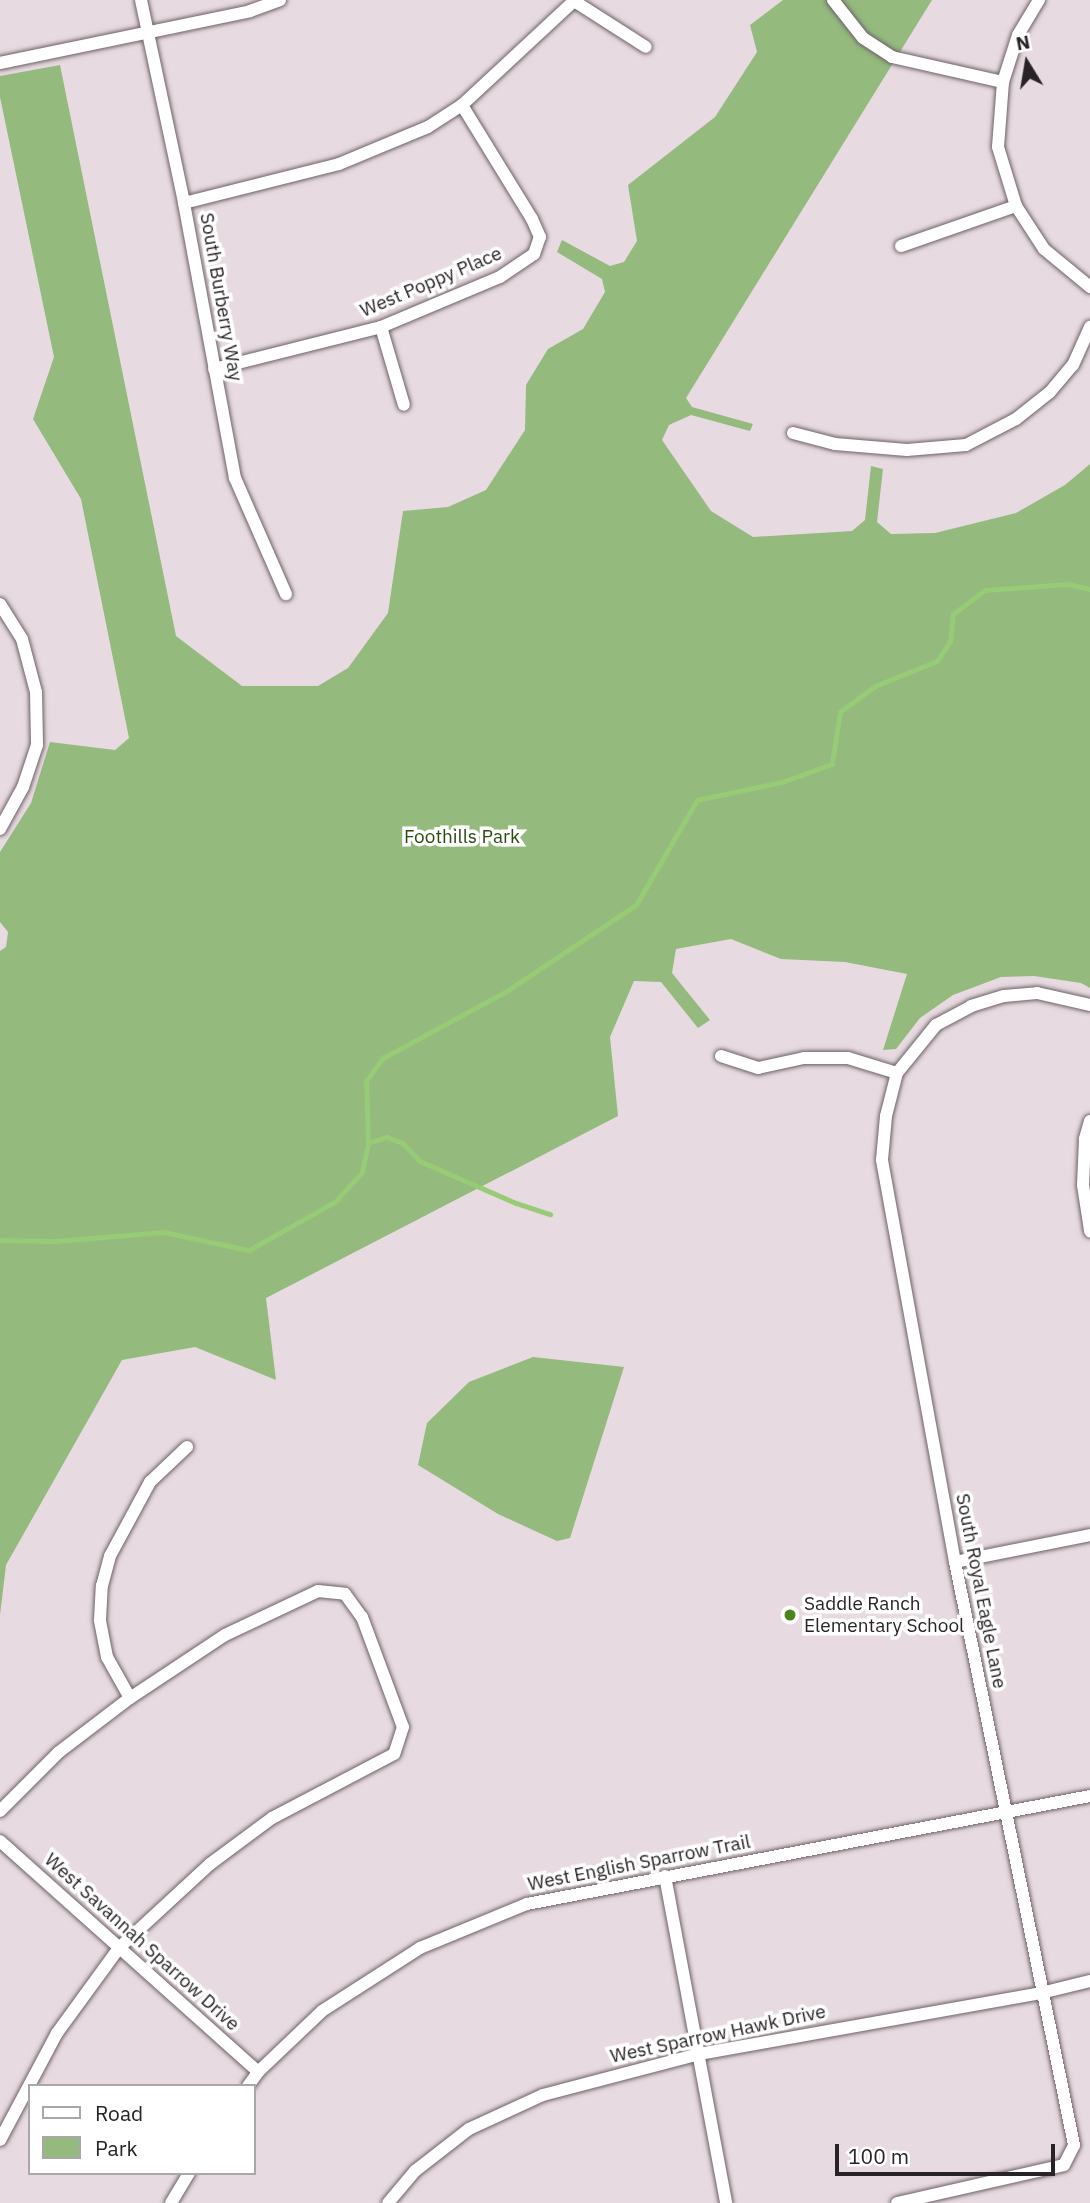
<!DOCTYPE html>
<html>
<head>
<meta charset="utf-8">
<style>
	body { margin:0 }
	#map { position:relative; width:1090px; height:2203px; overflow:hidden; background:#e7dae1; font-family:"IBM Plex Sans",sans-serif }
	div>[style] { position:absolute }
	[style*='--x'] { left:calc(var(--x)*1px); top:calc(var(--y)*1px); width:calc(var(--w)*1px); rotate:calc(var(--a)*1deg) }
	.green>* { inset:0; background:#94ba7e }
	.stream>* { height:4.5px; margin:-2.25px; padding:0 2.25px; transform-origin:2.25px; border-radius:2.25px; background:#97cb76 }
	.roads { filter:drop-shadow(0 0 2px #6d6167) drop-shadow(0 0 2px #6d6167) }
	.minor>* { height:12px; margin:-6px; padding:0 6px; transform-origin:6px; border-radius:6px; background:#fff }
	.dots>* { width:19px; height:19px; translate:-50% -50%; box-sizing:border-box; border:4px solid #fff; border-radius:50% }
	span { translate:-50% -50%; white-space:nowrap; text-align:center; line-height:1.15; -webkit-text-stroke:7px #fff; paint-order:stroke }
	.street-label { font-size:19px; color:#282326 }
	.park-label { font-size:19px; color:#2a4b11 }
	.poi-label { font-size:19px; color:#282326 }
	.left { translate:0 -50%; text-align:left }
	.legend { position:absolute; left:28px; top:2084px; width:228px; height:91px; box-sizing:border-box; background:#fff; border:2px solid #a9a7a8; margin:0; padding:9px 12px; list-style:none; font-size:21px; color:#282326 }
	.legend li { display:flex; align-items:center; gap:14px; height:35px }
	.legend b { width:35px; border:2px solid #a9a7a8 }
	.north { position:absolute; left:992px; top:28px; width:70px; height:70px; -webkit-text-stroke:5px #fff; paint-order:stroke; rotate:349deg; font-size:19px; font-weight:700; line-height:28px; text-align:center; color:#282326 }
	.north::after { content:''; display:block; margin:auto; width:24px; height:32px; background:#282326; clip-path:polygon(50% 0,100% 100%,50% 72%,0 100%) }
	.scale { position:absolute; left:835px; top:2144px; width:220px; height:32px; box-sizing:border-box; border:4px solid #282326; border-top:0; padding-left:9px; font-size:21px; line-height:24px; white-space:nowrap; color:#282326; -webkit-text-stroke:5px #fff; paint-order:stroke }
</style>
</head>
<body>
<div id="map">
	<div class="green">
		<i style="clip-path:polygon(783px 0,932px 0,686px 398px,692px 407px,753px 424px,750px 431px,691px 415px,669px 425px,662px 440px,711px 511px,753px 537px,852px 531px,865px 520px,871px 466px,883px 469px,877px 522px,891px 534px,935px 533px,1016px 513px,1065px 485px,1090px 464px,1090px 988px,1081px 983px,1034px 976px,1001px 977px,953px 995px,920px 1018px,896px 1049px,883px 1050px,907px 974px,845px 962px,781px 959px,731px 939px,676px 949px,672px 973px,710px 1020px,698px 1028px,661px 982px,634px 981px,610px 1037px,618px 1116px,266px 1298px,276px 1380px,195px 1347px,122px 1360px,6px 1565px,0 1615px,0 951px,6px 947px,8px 932px,0 922px,0 852px,31px 803px,50px 742px,115px 750px,129px 738px,81px 499px,33px 419px,54px 357px,0 97px,0 76px,60px 65px,176px 636px,242px 686px,318px 686px,348px 668px,388px 613px,403px 511px,448px 507px,486px 490px,525px 430px,526px 385px,548px 349px,583px 329px,605px 292px,602px 279px,557px 252px,562px 240px,610px 266px,624px 262px,637px 241px,628px 185px,715px 117px,757px 52px,750px 25px)"></i>
		<i style="clip-path:polygon(533px 1357px,624px 1367px,570px 1538px,557px 1541px,498px 1514px,418px 1465px,427px 1423px,469px 1382px)"></i>
	</div>
	<div class="stream">
		<i style="--x:368;--y:1143;--w:20;--a:-18"></i>
		<i style="--x:387;--y:1137;--w:17;--a:21"></i>
		<i style="--x:403;--y:1143;--w:25;--a:47"></i>
		<i style="--x:420;--y:1161;--w:105;--a:23.6"></i>
		<i style="--x:516;--y:1203;--w:36;--a:18"></i>
		<i style="--x:0;--y:1240;--w:56;--a:1"></i>
		<i style="--x:56;--y:1241;--w:108;--a:-4.8"></i>
		<i style="--x:164;--y:1232;--w:87;--a:12"></i>
		<i style="--x:249;--y:1250;--w:98;--a:-29.2"></i>
		<i style="--x:335;--y:1202;--w:40;--a:-48"></i>
		<i style="--x:362;--y:1172;--w:30;--a:-78"></i>
		<i style="--x:368;--y:1143;--w:62;--a:-91.8"></i>
		<i style="--x:366;--y:1081;--w:29;--a:-54"></i>
		<i style="--x:383;--y:1058;--w:141;--a:-28.4"></i>
		<i style="--x:507;--y:991;--w:155;--a:-33.7"></i>
		<i style="--x:636;--y:905;--w:121;--a:-59.8"></i>
		<i style="--x:697;--y:800;--w:87;--a:-12"></i>
		<i style="--x:782;--y:782;--w:53;--a:-19.8"></i>
		<i style="--x:832;--y:764;--w:53;--a:-81.3"></i>
		<i style="--x:840;--y:712;--w:44;--a:-36.6"></i>
		<i style="--x:875;--y:686;--w:67;--a:-22"></i>
		<i style="--x:937;--y:661;--w:23;--a:-56"></i>
		<i style="--x:950;--y:642;--w:28;--a:-84"></i>
		<i style="--x:953;--y:614;--w:40;--a:-37"></i>
		<i style="--x:985;--y:590;--w:83;--a:-4.1"></i>
		<i style="--x:1068;--y:584;--w:23;--a:13"></i>
	</div>
	<div class="roads">
		<div class="minor">
			<i style="--x:141;--y:0;--w:208;--a:78"></i>
			<i style="--x:184;--y:203;--w:280;--a:79.5"></i>
			<i style="--x:235;--y:478;--w:127;--a:66.3"></i>
			<i style="--x:833;--y:0;--w:48;--a:51.7"></i>
			<i style="--x:863;--y:38;--w:35;--a:33"></i>
			<i style="--x:892;--y:57;--w:114;--a:12.7"></i>
			<i style="--x:1039;--y:0;--w:41;--a:121"></i>
			<i style="--x:1018;--y:35;--w:49;--a:107.7"></i>
			<i style="--x:1003;--y:82;--w:65;--a:94.4"></i>
			<i style="--x:998;--y:147;--w:62;--a:73"></i>
			<i style="--x:1016;--y:206;--w:51;--a:56.9"></i>
			<i style="--x:1044;--y:249;--w:60;--a:39.6"></i>
			<i style="--x:574;--y:1;--w:85;--a:32.6"></i>
			<i style="--x:0;--y:63;--w:255;--a:-11.7"></i>
			<i style="--x:250;--y:11;--w:32;--a:-20"></i>
			<i style="--x:184;--y:203;--w:160;--a:-14.1"></i>
			<i style="--x:339;--y:164;--w:96;--a:-22.6"></i>
			<i style="--x:428;--y:127;--w:40;--a:-32.9"></i>
			<i style="--x:462;--y:105;--w:154;--a:-42.9"></i>
			<i style="--x:901;--y:246;--w:122;--a:-19.2"></i>
			<i style="--x:381;--y:327;--w:81;--a:73.6"></i>
			<i style="--x:214;--y:369;--w:172;--a:-14.1"></i>
			<i style="--x:381;--y:327;--w:129;--a:-22.8"></i>
			<i style="--x:500;--y:277;--w:41;--a:-34.1"></i>
			<i style="--x:534;--y:254;--w:18;--a:-71"></i>
			<i style="--x:540;--y:237;--w:20;--a:-114"></i>
			<i style="--x:532;--y:219;--w:134;--a:-121.6"></i>
			<i style="--x:793;--y:433;--w:43;--a:14.7"></i>
			<i style="--x:835;--y:444;--w:72;--a:4.8"></i>
			<i style="--x:907;--y:450;--w:59;--a:-4.8"></i>
			<i style="--x:966;--y:445;--w:56;--a:-27.5"></i>
			<i style="--x:1016;--y:419;--w:43;--a:-38.5"></i>
			<i style="--x:1050;--y:392;--w:35;--a:-50"></i>
			<i style="--x:1073;--y:365;--w:42;--a:-65.9"></i>
			<i style="--x:0;--y:604;--w:41;--a:57.8"></i>
			<i style="--x:22;--y:639;--w:55;--a:75.2"></i>
			<i style="--x:36;--y:692;--w:53;--a:88.9"></i>
			<i style="--x:37;--y:745;--w:44;--a:108.4"></i>
			<i style="--x:23;--y:787;--w:48;--a:118.7"></i>
			<i style="--x:721;--y:1056;--w:39;--a:18"></i>
			<i style="--x:758;--y:1068;--w:47;--a:-12.3"></i>
			<i style="--x:804;--y:1058;--w:44;--a:0"></i>
			<i style="--x:848;--y:1058;--w:51;--a:17"></i>
			<i style="--x:1090;--y:1121;--w:19;--a:106"></i>
			<i style="--x:1085;--y:1139;--w:46;--a:92.5"></i>
			<i style="--x:1083;--y:1185;--w:47;--a:81.3"></i>
			<i style="--x:955;--y:1562;--w:138;--a:-11.3"></i>
			<i style="--x:130;--y:1698;--w:47;--a:-119.3"></i>
			<i style="--x:107;--y:1657;--w:38;--a:-101"></i>
			<i style="--x:100;--y:1620;--w:34;--a:-87"></i>
			<i style="--x:102;--y:1586;--w:31;--a:-75"></i>
			<i style="--x:110;--y:1556;--w:84;--a:-61.6"></i>
			<i style="--x:150;--y:1482;--w:51;--a:-43.4"></i>
			<i style="--x:0;--y:1811;--w:83;--a:-45"></i>
			<i style="--x:59;--y:1752;--w:89;--a:-37.3"></i>
			<i style="--x:130;--y:1698;--w:114;--a:-33.6"></i>
			<i style="--x:225;--y:1635;--w:103;--a:-25.3"></i>
			<i style="--x:318;--y:1591;--w:27;--a:6"></i>
			<i style="--x:345;--y:1594;--w:29;--a:54"></i>
			<i style="--x:362;--y:1617;--w:117;--a:69.6"></i>
			<i style="--x:403;--y:1727;--w:28;--a:108"></i>
			<i style="--x:394;--y:1754;--w:138;--a:152.3"></i>
			<i style="--x:272;--y:1818;--w:77;--a:143.4"></i>
			<i style="--x:210;--y:1864;--w:124;--a:137.3"></i>
			<i style="--x:119;--y:1948;--w:105;--a:126.1"></i>
			<i style="--x:57;--y:2033;--w:121;--a:118"></i>
			<i style="--x:0;--y:1841;--w:346;--a:41.8"></i>
			<i style="--x:665;--y:1876;--w:333;--a:79.4"></i>
			<i style="--x:248;--y:2086;--w:17;--a:-54"></i>
			<i style="--x:258;--y:2072;--w:88;--a:-43.6"></i>
			<i style="--x:322;--y:2011;--w:117;--a:-32.7"></i>
			<i style="--x:420;--y:1948;--w:116;--a:-22.4"></i>
			<i style="--x:527;--y:1904;--w:573;--a:-10.86"></i>
			<i style="--x:171;--y:2203;--w:35;--a:-59"></i>
			<i style="--x:388;--y:2203;--w:42;--a:-49.8"></i>
			<i style="--x:415;--y:2171;--w:68;--a:-37.9"></i>
			<i style="--x:469;--y:2129;--w:81;--a:-24.7"></i>
			<i style="--x:543;--y:2095;--w:161;--a:-14.7"></i>
			<i style="--x:699;--y:2054;--w:347;--a:-10.1"></i>
			<i style="--x:1041;--y:1993;--w:50;--a:-13.8"></i>
			<i style="--x:897;--y:2203;--w:171;--a:-12.8"></i>
			<i style="--x:1064;--y:2165;--w:22;--a:-63"></i>
			<i style="--x:1074;--y:2145;--w:595;--a:-101.54"></i>
			<i style="--x:955;--y:1562;--w:409;--a:-100.3"></i>
			<i style="--x:882;--y:1160;--w:44;--a:-84.8"></i>
			<i style="--x:886;--y:1116;--w:44;--a:-75.7"></i>
			<i style="--x:897;--y:1073;--w:62;--a:-50.9"></i>
			<i style="--x:936;--y:1025;--w:40;--a:-28"></i>
			<i style="--x:971;--y:1006;--w:34;--a:-17"></i>
			<i style="--x:1004;--y:996;--w:33;--a:-5"></i>
			<i style="--x:1037;--y:993;--w:54;--a:12.8"></i>
		</div>
	</div>
	<div class="dots">
		<i style="left:790px;top:1615px;background:#4b831c"></i>
	</div>
	<div class="street-label">
		<span style="left:431px;top:282px;rotate:-23deg">West Poppy Place</span>
		<span style="left:221px;top:297px;rotate:80deg">South Burberry Way</span>
		<span style="left:981px;top:1591px;rotate:79deg">South Royal Eagle Lane</span>
		<span style="left:639px;top:1863px;rotate:-11deg">West English Sparrow Trail</span>
		<span style="left:142px;top:1942px;rotate:42deg">West Savannah Sparrow Drive</span>
		<span style="left:718px;top:2034px;rotate:-12deg">West Sparrow Hawk Drive</span>
	</div>
	<div class="park-label">
		<span style="left:462px;top:837px">Foothills Park</span>
	</div>
	<div class="poi-label">
		<span class="left" style="left:804px;top:1615px">Saddle Ranch<br>Elementary School</span>
	</div>
	<ul class="legend">
	<li><b style="height:9px;background:#fff"></b>Road</li>
	<li><b style="height:19px;background:#94ba7e"></b>Park</li>
	</ul>
	<div class="north">N</div>
	<div class="scale">100 m</div>
</div>
</body>
</html>
